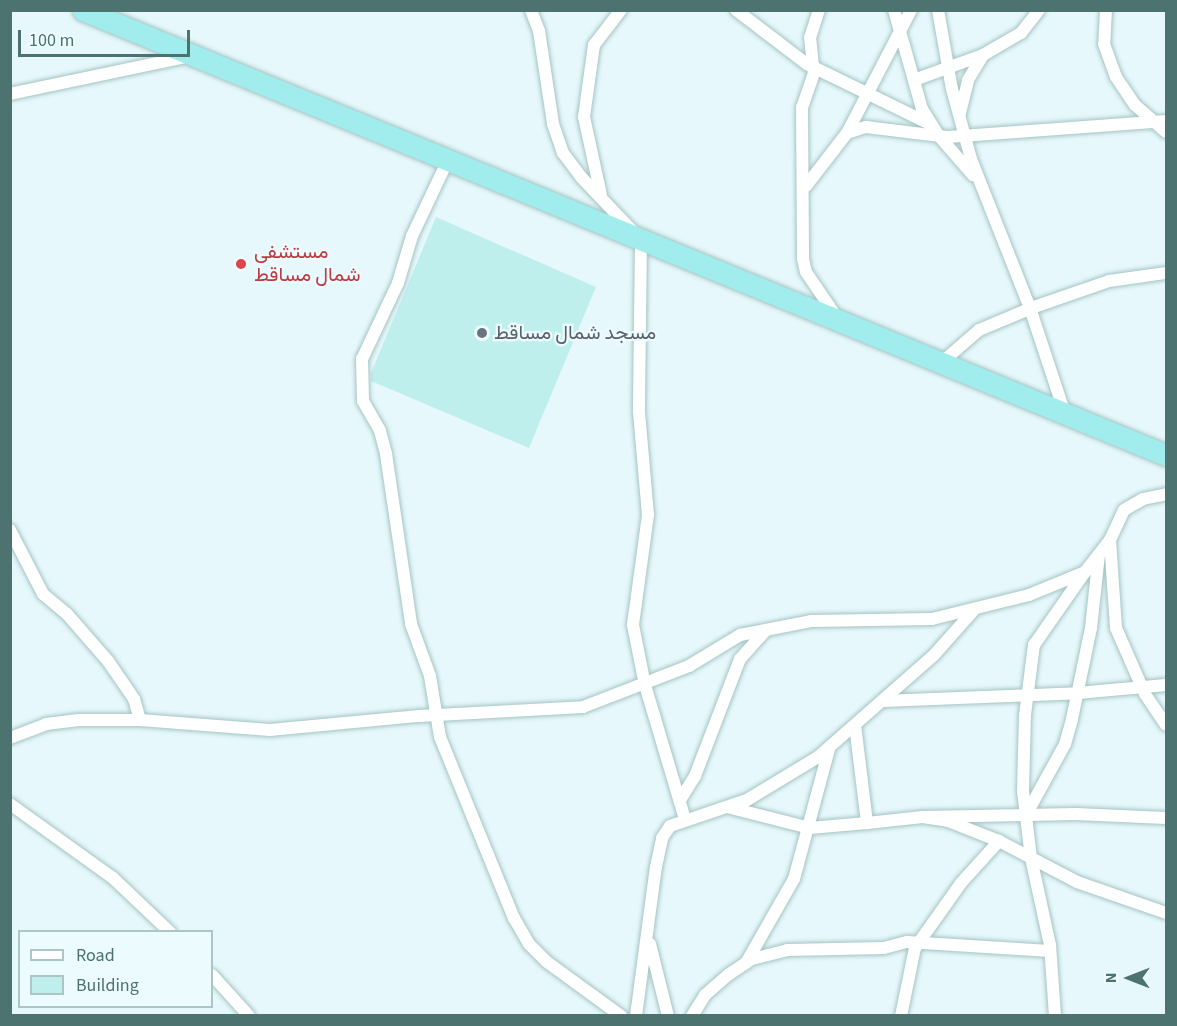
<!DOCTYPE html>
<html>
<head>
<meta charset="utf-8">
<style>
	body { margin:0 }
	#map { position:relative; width:1177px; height:1026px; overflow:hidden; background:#e6f8fb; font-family:"Source Sans 3",Vazirmatn,sans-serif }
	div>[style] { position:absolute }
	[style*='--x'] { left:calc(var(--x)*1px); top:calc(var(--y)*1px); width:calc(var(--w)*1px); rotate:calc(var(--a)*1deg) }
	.building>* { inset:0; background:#bfefed }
	.roads { filter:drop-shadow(0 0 2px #a5c4c3) drop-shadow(0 0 2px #a5c4c3) }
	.minor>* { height:12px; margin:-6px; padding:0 6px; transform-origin:6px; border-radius:6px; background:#fff }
	.trunk>* { height:21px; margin:-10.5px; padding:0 10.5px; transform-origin:10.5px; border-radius:10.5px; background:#a1ecec }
	.dots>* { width:16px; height:16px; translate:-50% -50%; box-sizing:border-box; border:3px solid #ecfbfe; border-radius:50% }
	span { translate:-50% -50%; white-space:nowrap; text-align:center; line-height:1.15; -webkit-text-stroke:4.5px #ecfbfe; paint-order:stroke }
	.health-label { font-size:20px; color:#be3a42 }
	.left { translate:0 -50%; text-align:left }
	.worship-label { font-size:20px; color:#5b616d }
	.frame { position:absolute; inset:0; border:12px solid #4c736f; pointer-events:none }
	.legend { position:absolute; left:18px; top:930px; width:195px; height:78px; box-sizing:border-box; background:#ecfbfe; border:2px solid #acc5c5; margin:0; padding:8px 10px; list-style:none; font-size:18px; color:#4c736f }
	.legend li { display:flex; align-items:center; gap:12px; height:30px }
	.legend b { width:30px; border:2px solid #acc5c5 }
	.north { position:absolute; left:1099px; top:948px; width:60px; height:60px; -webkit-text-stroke:4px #ecfbfe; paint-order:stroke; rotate:270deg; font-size:16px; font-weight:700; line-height:24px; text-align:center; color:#4c736f }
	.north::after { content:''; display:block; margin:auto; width:21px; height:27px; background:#4c736f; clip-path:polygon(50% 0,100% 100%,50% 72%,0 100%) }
	.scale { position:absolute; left:18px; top:30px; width:172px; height:27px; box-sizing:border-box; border:3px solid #4c736f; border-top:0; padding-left:8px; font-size:18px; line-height:21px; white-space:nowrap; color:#4c736f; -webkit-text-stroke:4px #ecfbfe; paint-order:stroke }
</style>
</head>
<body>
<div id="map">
	<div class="building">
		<i style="clip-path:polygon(436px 217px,596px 287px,529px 448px,371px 381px,371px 373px)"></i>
	</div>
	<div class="roads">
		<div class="minor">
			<i style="--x:531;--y:10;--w:22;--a:69"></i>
			<i style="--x:539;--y:31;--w:94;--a:81.4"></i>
			<i style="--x:553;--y:124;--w:31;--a:71"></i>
			<i style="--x:563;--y:153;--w:30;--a:53"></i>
			<i style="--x:581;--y:177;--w:87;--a:46.4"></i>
			<i style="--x:641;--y:240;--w:172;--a:90.7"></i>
			<i style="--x:639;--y:412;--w:103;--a:85"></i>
			<i style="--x:648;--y:515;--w:111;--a:97.8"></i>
			<i style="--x:633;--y:625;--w:61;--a:78.7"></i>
			<i style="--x:645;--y:685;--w:140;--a:73.4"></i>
			<i style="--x:736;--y:10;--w:89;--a:37.3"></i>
			<i style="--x:807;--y:64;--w:137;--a:26"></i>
			<i style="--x:819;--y:10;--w:28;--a:108"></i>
			<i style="--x:810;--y:37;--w:36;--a:84"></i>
			<i style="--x:814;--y:73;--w:36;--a:109"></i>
			<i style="--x:802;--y:107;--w:152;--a:89.6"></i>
			<i style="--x:803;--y:259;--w:13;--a:77"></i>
			<i style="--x:806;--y:272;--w:57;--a:55.8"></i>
			<i style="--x:894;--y:10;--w:103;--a:74.2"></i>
			<i style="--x:922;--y:109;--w:32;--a:58"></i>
			<i style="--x:939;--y:136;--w:52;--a:48.9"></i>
			<i style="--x:938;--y:10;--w:80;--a:80"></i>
			<i style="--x:952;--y:89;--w:73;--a:74.8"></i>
			<i style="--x:971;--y:159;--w:160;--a:68.4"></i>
			<i style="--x:1030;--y:308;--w:112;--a:71.7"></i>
			<i style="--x:1106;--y:10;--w:34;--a:93"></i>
			<i style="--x:1104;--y:44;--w:35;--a:70"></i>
			<i style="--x:1116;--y:77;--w:34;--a:56"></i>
			<i style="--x:1135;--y:105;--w:41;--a:41.1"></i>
			<i style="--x:914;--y:80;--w:73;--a:-19.9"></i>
			<i style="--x:10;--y:94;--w:185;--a:-11.9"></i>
			<i style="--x:960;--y:113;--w:34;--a:-76"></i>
			<i style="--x:968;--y:80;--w:29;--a:-59"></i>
			<i style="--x:983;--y:55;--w:44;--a:-30.1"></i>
			<i style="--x:1021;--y:33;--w:29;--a:-52"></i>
			<i style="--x:847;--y:133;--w:20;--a:-18"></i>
			<i style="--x:866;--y:127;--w:83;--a:7"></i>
			<i style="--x:948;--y:137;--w:219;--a:-4.2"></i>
			<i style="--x:447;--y:162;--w:82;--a:115.3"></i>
			<i style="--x:412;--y:236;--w:49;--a:106.6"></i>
			<i style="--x:398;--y:283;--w:84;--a:115.3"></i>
			<i style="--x:362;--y:359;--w:42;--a:88.6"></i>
			<i style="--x:363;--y:401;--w:34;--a:60"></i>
			<i style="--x:380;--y:431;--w:24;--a:75"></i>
			<i style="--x:386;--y:454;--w:172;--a:81.6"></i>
			<i style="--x:411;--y:624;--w:55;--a:69.9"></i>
			<i style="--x:430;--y:676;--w:62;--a:80.7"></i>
			<i style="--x:440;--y:737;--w:196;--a:67.8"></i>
			<i style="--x:514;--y:918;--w:30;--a:60"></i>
			<i style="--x:529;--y:944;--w:25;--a:45"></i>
			<i style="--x:547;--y:962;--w:92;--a:36.1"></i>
			<i style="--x:806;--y:186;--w:67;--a:-52.3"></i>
			<i style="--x:847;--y:133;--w:139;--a:-62.5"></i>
			<i style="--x:601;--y:195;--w:80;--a:-102.3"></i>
			<i style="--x:584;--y:117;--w:73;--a:-82.1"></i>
			<i style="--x:594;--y:45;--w:44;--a:-52.4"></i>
			<i style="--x:941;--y:363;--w:50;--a:-41"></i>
			<i style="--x:979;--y:330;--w:60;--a:-22.7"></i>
			<i style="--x:1034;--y:307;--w:79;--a:-19.1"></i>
			<i style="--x:1109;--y:281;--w:58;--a:-8"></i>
			<i style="--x:10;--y:530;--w:72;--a:62.7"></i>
			<i style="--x:43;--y:594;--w:31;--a:40"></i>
			<i style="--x:67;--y:614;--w:62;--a:48.9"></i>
			<i style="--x:108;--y:661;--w:46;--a:55.6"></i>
			<i style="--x:134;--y:699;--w:22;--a:74"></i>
			<i style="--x:1110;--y:540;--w:88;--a:86.1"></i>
			<i style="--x:1116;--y:628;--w:72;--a:66.3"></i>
			<i style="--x:1145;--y:694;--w:37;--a:56"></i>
			<i style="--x:883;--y:701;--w:195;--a:-2.3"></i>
			<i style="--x:1078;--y:693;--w:88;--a:-5.2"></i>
			<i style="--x:855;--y:725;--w:99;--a:83"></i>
			<i style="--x:867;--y:823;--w:56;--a:-6.1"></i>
			<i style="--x:923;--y:817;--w:25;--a:9"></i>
			<i style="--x:948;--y:821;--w:55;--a:21.4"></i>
			<i style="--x:10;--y:738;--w:39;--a:-21"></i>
			<i style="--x:46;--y:724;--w:33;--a:-7"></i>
			<i style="--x:79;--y:720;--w:61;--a:0"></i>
			<i style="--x:140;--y:720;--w:130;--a:4.4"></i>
			<i style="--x:270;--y:730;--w:150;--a:-5.4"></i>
			<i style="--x:419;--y:716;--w:164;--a:-3.1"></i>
			<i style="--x:583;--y:707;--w:114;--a:-21.1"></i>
			<i style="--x:689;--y:666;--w:60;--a:-31.3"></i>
			<i style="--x:740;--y:635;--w:72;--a:-11.2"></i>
			<i style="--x:811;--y:621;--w:121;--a:-0.9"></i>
			<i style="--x:932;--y:619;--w:100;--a:-13.9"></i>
			<i style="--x:1029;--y:595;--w:61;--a:-22.3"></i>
			<i style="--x:1085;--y:572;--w:41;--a:-52"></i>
			<i style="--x:1110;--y:540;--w:33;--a:-65"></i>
			<i style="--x:1124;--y:510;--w:22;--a:-30"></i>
			<i style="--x:1143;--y:499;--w:24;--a:-12"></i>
			<i style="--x:680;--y:800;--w:28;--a:-58"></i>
			<i style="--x:695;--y:776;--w:125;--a:-69"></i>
			<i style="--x:740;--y:659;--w:38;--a:-48"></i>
			<i style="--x:10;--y:804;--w:127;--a:35.7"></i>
			<i style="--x:113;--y:878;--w:79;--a:43.5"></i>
			<i style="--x:727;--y:807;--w:86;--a:14.2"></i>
			<i style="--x:810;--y:828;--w:57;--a:-5"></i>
			<i style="--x:1026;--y:815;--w:81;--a:-61.2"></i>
			<i style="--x:1065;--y:744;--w:26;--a:-74"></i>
			<i style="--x:1072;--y:719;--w:93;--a:-78.2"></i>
			<i style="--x:1091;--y:628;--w:74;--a:-83.8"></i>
			<i style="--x:923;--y:817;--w:153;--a:-1.1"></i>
			<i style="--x:1076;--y:814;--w:90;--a:2.5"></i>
			<i style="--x:650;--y:944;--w:74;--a:76"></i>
			<i style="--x:746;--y:963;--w:97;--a:-60.3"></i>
			<i style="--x:794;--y:879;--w:135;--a:-74.9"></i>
			<i style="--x:212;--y:975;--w:55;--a:47.9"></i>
			<i style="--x:636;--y:1016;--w:150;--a:-82.4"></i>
			<i style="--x:656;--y:867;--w:30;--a:-78"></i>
			<i style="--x:662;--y:838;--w:14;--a:-56"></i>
			<i style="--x:670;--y:826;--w:81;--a:-18.7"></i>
			<i style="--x:747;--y:800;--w:83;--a:-31.2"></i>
			<i style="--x:818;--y:757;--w:154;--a:-41.3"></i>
			<i style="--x:934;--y:655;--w:60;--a:-48.4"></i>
			<i style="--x:692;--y:1016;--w:25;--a:-58"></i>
			<i style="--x:705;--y:995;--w:30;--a:-41"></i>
			<i style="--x:728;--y:975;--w:29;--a:-34"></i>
			<i style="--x:752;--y:959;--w:36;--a:-14"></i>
			<i style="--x:787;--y:950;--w:97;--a:-1.2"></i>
			<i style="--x:884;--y:948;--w:24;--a:-15"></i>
			<i style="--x:907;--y:942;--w:143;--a:3.6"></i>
			<i style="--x:901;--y:1016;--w:69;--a:-78.4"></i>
			<i style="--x:915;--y:948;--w:80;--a:-54.7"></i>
			<i style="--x:961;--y:883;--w:57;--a:-47.9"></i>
			<i style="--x:999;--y:841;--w:88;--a:27.7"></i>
			<i style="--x:1077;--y:882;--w:94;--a:19.2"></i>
			<i style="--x:1055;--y:1016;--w:71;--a:-94"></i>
			<i style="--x:1050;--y:945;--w:89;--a:-102.3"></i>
			<i style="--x:1031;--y:858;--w:67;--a:-96.8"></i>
			<i style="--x:1023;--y:791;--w:76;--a:-88.5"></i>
			<i style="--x:1025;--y:715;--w:71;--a:-82.7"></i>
			<i style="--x:1034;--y:645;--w:89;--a:-55.1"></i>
		</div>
		<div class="trunk">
			<i style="--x:83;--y:10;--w:1171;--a:22.34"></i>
		</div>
	</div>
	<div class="dots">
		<i style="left:241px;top:264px;background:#e0444e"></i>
		<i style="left:482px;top:333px;background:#6b7280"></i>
	</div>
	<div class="health-label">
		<span class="left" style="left:254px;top:264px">مستشفى<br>شمال مساقط</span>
	</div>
	<div class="worship-label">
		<span class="left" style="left:494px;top:333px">مسجد شمال مساقط</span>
	</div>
	<div class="frame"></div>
	<ul class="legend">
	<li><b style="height:8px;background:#fff"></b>Road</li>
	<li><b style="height:16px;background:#bfefed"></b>Building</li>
	</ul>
	<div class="north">N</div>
	<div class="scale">100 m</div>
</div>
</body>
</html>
